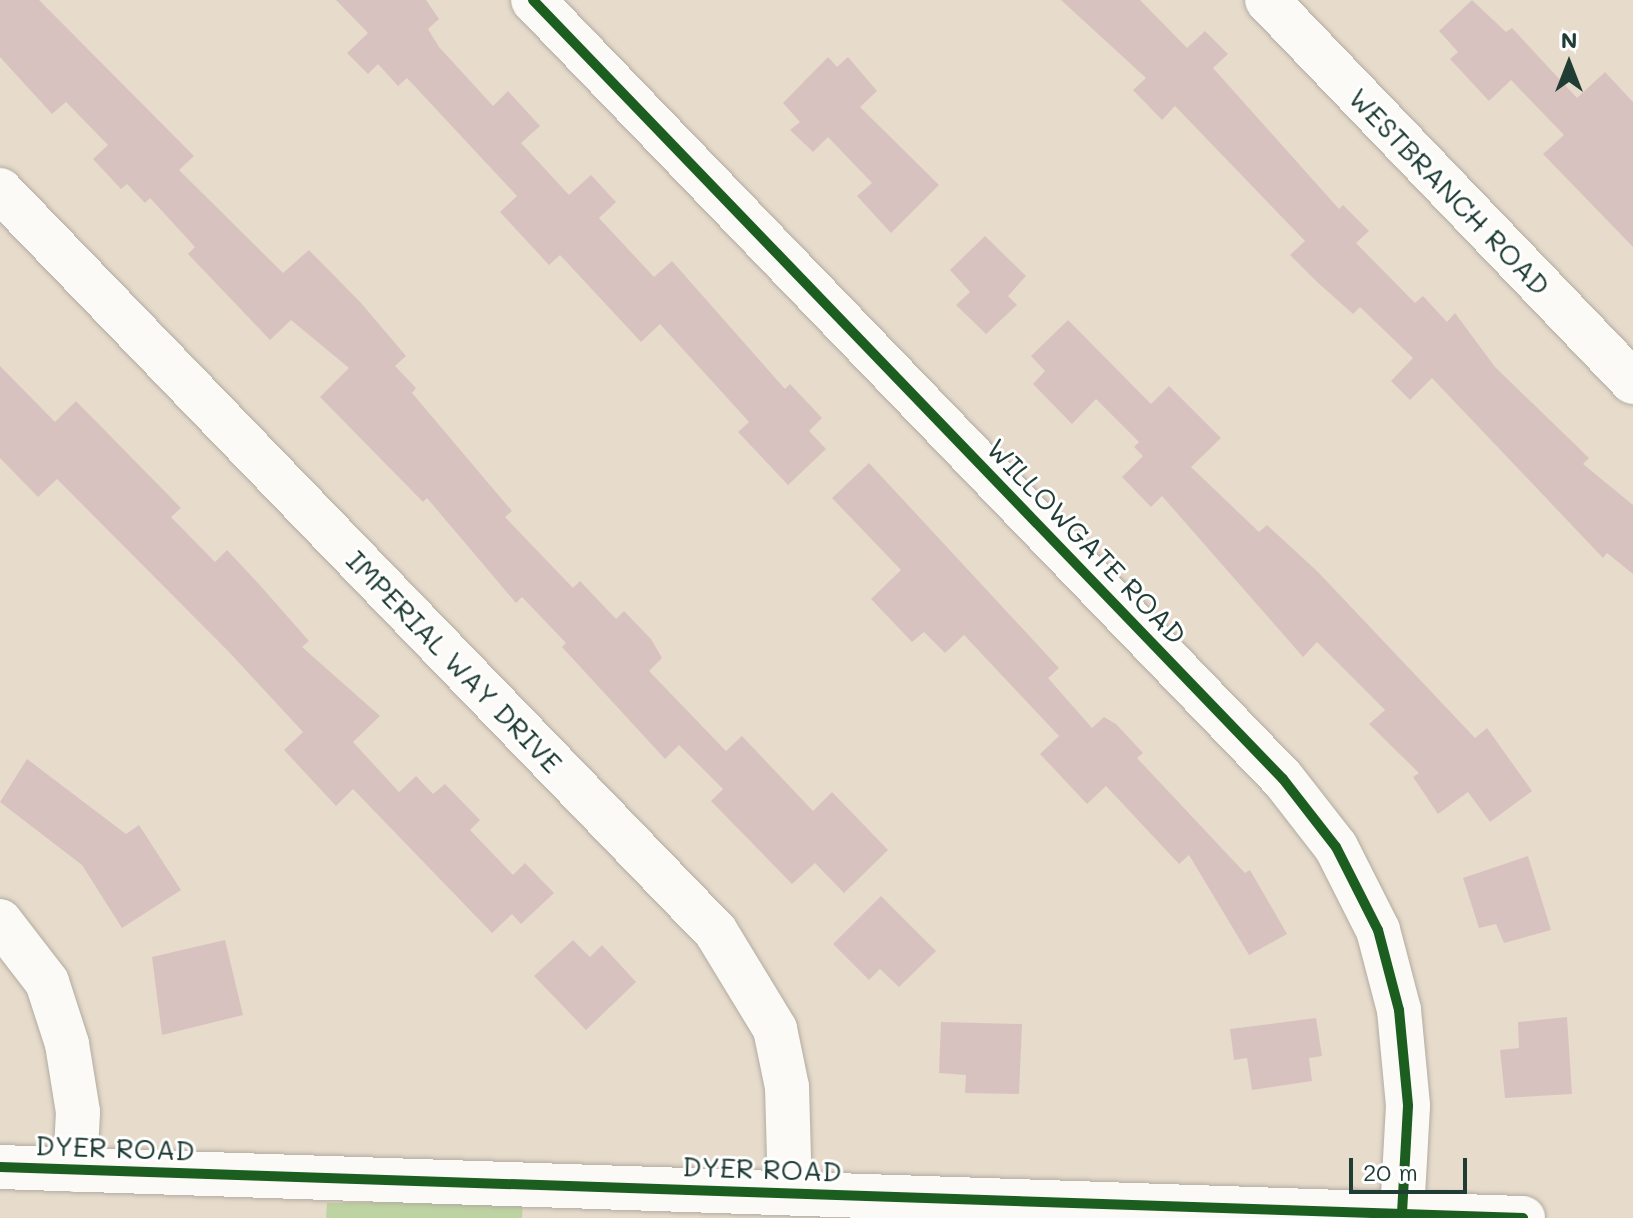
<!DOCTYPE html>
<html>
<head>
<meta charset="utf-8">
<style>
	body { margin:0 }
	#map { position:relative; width:1633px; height:1218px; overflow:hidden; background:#e7dbcb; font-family:Mali,sans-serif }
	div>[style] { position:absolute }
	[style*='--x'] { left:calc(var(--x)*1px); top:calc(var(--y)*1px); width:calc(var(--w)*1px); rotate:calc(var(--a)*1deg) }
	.green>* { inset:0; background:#bdd3a1 }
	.building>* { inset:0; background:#d8c2c0 }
	.roads { filter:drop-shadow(0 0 2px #b1aca1) drop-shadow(0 0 2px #b1aca1) }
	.minor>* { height:44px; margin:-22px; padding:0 22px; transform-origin:22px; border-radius:22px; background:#fbfaf7 }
	.cycleway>* { height:10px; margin:-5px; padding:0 5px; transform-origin:5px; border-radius:5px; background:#1b5e20 }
	span { translate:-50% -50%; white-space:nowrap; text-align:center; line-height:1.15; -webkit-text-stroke:6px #fff; paint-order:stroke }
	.street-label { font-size:28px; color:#1f3d34 }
	.north { position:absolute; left:1529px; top:24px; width:80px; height:80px; -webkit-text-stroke:6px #fff; paint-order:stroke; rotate:0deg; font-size:22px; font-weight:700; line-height:32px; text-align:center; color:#1f3d34 }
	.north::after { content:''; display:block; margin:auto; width:28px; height:36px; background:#1f3d34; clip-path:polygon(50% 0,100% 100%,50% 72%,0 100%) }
	.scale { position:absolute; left:1349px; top:1158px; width:118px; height:36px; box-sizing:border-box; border:4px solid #1f3d34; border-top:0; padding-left:10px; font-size:24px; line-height:28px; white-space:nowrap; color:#1f3d34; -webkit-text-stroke:6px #fff; paint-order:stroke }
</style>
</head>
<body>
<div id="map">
	<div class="green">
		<i style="clip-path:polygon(523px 1200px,522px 1218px,326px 1218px,327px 1203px)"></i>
	</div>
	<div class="building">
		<i style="clip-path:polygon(0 0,39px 0,194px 156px,179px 170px,283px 273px,309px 250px,361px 303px,406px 356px,395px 366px,416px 388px,412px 393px,512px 511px,505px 517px,573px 588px,580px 581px,616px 619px,624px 611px,651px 639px,662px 658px,649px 671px,726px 751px,742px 736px,813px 811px,832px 792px,888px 850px,844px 893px,815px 863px,792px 884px,711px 801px,723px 789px,679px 745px,665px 759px,562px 647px,566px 643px,522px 597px,516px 603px,427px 498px,423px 502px,320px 397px,349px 368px,291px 320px,270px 340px,188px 254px,195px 247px,150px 198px,145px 203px,127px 184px,121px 189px,93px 159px,108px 145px,66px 102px,52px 114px,0 57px)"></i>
		<i style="clip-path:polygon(336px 0,426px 0,439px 19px,428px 29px,439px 47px,493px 106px,508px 91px,540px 126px,521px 143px,569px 195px,591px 175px,616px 202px,599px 218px,654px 277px,672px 261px,785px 389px,790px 384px,822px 418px,809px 431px,826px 449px,788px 485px,738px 432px,749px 422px,660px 324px,641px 342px,560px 255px,549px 265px,500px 212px,517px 196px,407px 78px,398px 86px,378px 64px,368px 74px,347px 53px,368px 33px)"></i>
		<i style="clip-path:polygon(1061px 0,1140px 0,1187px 48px,1205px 31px,1228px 54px,1213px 68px,1339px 209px,1343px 205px,1369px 231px,1356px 243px,1415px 303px,1423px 296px,1447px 322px,1455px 313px,1495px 367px,1589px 458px,1583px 464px,1633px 505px,1633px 574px,1607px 553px,1603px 558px,1432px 378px,1410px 400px,1391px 381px,1413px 358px,1360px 307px,1353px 314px,1316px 281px,1290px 255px,1305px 241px,1175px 106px,1162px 120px,1133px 90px,1146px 78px)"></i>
		<i style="clip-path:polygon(1472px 0,1506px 32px,1512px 28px,1577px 98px,1605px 72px,1633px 102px,1633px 247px,1543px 154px,1564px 135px,1511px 80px,1489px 101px,1450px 59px,1458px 52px,1439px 31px)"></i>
		<i style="clip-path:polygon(828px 57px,837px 67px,848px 57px,877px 91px,860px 107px,939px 185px,891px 233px,857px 196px,872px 183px,828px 137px,813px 152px,790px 130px,800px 122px,783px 103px)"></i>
		<i style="clip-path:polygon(985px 236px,1026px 276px,1008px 296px,1017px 305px,986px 334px,956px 305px,970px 292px,950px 270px)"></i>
		<i style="clip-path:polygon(1068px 320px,1151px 404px,1169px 386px,1221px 438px,1191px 467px,1259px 532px,1267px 525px,1318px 572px,1475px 738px,1487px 728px,1532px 791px,1490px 822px,1468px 792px,1438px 814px,1413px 777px,1419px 773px,1369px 724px,1385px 710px,1317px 642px,1303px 657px,1162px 496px,1151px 507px,1122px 477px,1143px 456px,1134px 447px,1139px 442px,1096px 399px,1072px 424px,1033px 384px,1045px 371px,1031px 356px)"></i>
		<i style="clip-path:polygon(0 366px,55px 422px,76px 401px,181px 508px,171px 517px,215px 562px,227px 550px,257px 582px,309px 641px,302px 647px,380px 716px,353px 742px,399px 792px,416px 776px,433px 794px,445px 784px,480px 820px,470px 830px,513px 875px,525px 863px,554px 893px,521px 924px,512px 914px,492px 933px,353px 789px,336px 806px,284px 750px,303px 732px,229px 652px,57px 479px,38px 497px,0 458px)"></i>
		<i style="clip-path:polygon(869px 463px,1059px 668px,1048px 678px,1092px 728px,1104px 717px,1116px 724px,1143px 753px,1137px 758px,1245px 873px,1250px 870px,1287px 934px,1249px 955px,1189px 855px,1179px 864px,1106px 786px,1087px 804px,1040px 754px,1059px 736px,964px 635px,945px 653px,924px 632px,912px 642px,871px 599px,901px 570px,832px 498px)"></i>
		<i style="clip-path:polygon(27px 759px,126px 834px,139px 825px,181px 890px,122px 928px,82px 865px,0 802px)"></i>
		<i style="clip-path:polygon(1528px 856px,1551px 930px,1504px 943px,1496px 924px,1479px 928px,1463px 878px)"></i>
		<i style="clip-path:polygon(881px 896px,936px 951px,899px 987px,880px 969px,869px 980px,833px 944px)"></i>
		<i style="clip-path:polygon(225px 940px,243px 1015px,162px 1035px,152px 957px)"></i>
		<i style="clip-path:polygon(573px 940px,590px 957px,602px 945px,636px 982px,586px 1030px,534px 976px)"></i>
		<i style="clip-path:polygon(1567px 1017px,1572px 1094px,1505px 1098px,1500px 1050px,1519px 1048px,1518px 1022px)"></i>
		<i style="clip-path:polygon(1316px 1018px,1322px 1056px,1309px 1058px,1312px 1081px,1252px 1090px,1247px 1058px,1234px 1060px,1230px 1029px)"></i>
		<i style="clip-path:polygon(941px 1022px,1022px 1024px,1019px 1094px,965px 1093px,966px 1075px,939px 1073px)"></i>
	</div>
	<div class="roads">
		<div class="minor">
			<i style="--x:533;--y:0;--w:1081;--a:46.09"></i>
			<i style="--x:1283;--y:779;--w:86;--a:52.1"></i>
			<i style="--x:1336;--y:847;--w:93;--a:63.2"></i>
			<i style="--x:1378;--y:930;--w:83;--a:75.3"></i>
			<i style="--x:1399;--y:1010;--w:96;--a:84.6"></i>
			<i style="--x:1408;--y:1106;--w:107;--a:93.2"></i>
			<i style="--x:1267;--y:0;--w:529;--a:46.23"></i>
			<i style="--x:0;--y:190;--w:1031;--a:46.02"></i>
			<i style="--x:716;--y:932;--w:114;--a:58.7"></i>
			<i style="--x:775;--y:1029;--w:59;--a:78.3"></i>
			<i style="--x:787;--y:1087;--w:106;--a:88.4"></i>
			<i style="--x:0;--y:921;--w:77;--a:52.4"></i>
			<i style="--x:47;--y:982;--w:65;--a:72.1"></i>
			<i style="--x:67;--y:1044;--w:69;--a:80.8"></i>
			<i style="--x:78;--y:1112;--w:58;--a:93"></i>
			<i style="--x:0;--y:1167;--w:1524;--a:1.92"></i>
		</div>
	</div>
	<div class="cycleway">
		<i style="--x:533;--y:0;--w:1081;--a:46.09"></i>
		<i style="--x:1283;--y:779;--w:86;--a:52.1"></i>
		<i style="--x:1336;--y:847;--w:93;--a:63.2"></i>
		<i style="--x:1378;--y:930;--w:83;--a:75.3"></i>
		<i style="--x:1399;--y:1010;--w:96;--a:84.6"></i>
		<i style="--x:1408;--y:1106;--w:107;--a:93.2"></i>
		<i style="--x:0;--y:1167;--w:1524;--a:1.92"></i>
	</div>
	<div class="street-label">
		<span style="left:1450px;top:191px;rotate:46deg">WESTBRANCH ROAD</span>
		<span style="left:1087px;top:541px;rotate:46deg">WILLOWGATE ROAD</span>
		<span style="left:455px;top:661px;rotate:46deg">IMPERIAL WAY DRIVE</span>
		<span style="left:115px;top:1147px;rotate:2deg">DYER ROAD</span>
		<span style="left:762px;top:1168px;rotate:2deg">DYER ROAD</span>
	</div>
	<div class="north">N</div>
	<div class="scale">20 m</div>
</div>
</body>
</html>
